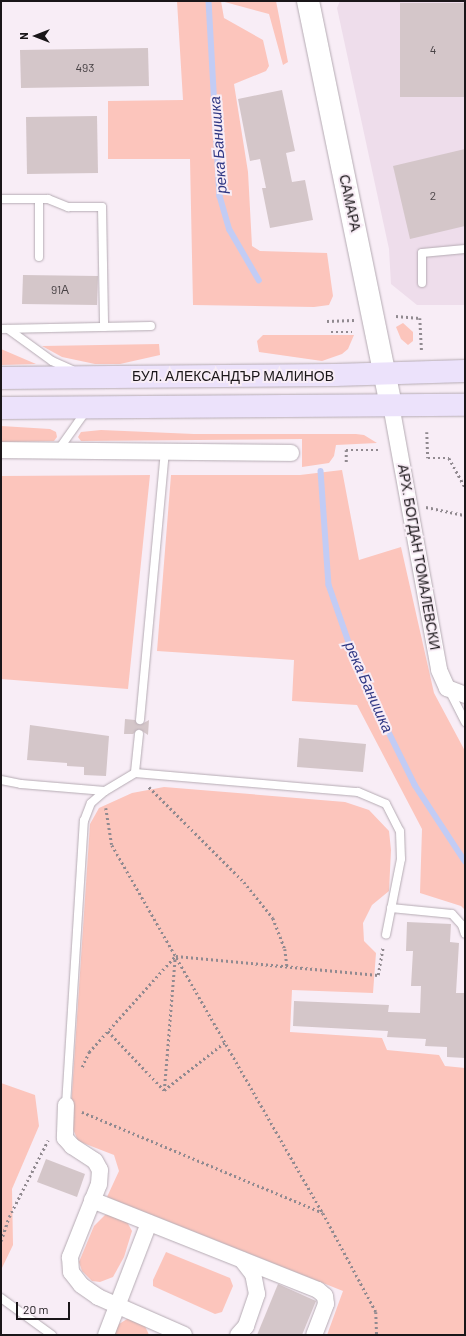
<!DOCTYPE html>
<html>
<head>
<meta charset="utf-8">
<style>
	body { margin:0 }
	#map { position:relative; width:466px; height:1336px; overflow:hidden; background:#f8edf6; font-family:Barlow,sans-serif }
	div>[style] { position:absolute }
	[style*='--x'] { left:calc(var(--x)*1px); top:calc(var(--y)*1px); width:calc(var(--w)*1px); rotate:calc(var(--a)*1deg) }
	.built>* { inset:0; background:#eeddeb }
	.green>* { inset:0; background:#fcc5bc }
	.stream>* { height:5.5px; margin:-2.75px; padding:0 2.75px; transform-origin:2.75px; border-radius:2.75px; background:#c2ccf5 }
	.building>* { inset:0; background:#d4c6c9 }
	.path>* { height:2.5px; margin-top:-1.25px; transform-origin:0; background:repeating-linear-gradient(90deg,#918a90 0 2px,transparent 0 5px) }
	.roads { filter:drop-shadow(0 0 1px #b5abb3) drop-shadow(0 0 1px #b5abb3) }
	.lane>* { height:8px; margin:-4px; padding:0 4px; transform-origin:4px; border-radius:4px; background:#fff }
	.street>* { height:16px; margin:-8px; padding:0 8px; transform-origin:8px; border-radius:8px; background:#fff }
	.secondary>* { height:22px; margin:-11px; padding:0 11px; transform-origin:11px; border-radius:11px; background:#fff }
	.primary>* { height:22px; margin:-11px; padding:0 11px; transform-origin:11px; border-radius:11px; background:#ece2fb }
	span { translate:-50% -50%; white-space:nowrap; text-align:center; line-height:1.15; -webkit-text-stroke:4px #f8edf6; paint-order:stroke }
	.number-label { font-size:12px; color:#484245 }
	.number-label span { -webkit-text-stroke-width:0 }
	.street-label { font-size:14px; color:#1a1619 }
	.water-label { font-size:15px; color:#303884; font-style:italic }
	.frame { position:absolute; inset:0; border:2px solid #1a1619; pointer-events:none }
	.north { position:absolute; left:16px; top:16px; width:40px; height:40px; -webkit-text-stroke:3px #f8edf6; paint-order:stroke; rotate:270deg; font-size:11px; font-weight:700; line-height:16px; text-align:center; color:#1a1619 }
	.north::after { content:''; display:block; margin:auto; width:14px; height:18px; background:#1a1619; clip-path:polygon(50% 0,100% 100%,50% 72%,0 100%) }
	.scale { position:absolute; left:16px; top:1302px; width:54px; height:18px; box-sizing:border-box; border:2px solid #1a1619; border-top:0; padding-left:5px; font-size:12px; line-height:14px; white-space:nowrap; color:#1a1619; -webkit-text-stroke:3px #f8edf6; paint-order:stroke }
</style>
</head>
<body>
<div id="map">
	<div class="built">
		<i style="clip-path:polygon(340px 1px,465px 1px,465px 305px,417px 305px,391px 284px,389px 249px,337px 8px)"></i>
	</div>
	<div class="green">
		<i style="clip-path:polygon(177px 1px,276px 1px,288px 62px,283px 65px,269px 14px,221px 1px,224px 18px,263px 40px,269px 66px,266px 71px,234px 84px,248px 172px,252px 246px,260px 251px,327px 253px,333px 296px,329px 305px,314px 307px,193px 305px,190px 159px,108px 159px,108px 101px,183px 100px)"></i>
		<i style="clip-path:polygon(403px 323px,413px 332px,413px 341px,408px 345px,401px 339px,396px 327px)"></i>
		<i style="clip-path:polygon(263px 335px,354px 335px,348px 349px,342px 354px,322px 361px,259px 352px,257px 341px)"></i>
		<i style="clip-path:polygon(159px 344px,160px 355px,120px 364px,95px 364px,62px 357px,42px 346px)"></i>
		<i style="clip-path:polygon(1px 349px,36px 364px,1px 365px)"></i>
		<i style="clip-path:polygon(1px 426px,50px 429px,56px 432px,57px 437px,54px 441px,1px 442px)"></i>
		<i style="clip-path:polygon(101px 430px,194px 434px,356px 434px,364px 435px,377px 443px,336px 445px,334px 456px,329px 463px,302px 467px,302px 439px,81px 441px,78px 437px,81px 432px)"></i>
		<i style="clip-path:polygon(342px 470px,359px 560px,401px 547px,434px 693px,465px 751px,465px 910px,461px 906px,420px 893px,422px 829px,357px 705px,292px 701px,294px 660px,157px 651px,171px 475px,300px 475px)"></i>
		<i style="clip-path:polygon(150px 475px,128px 689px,1px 679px,1px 476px)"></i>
		<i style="clip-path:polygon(164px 787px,345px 802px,369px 810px,389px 831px,391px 850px,389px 891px,372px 905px,363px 923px,364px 941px,376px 953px,373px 993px,292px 990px,290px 1032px,382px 1038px,387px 1050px,439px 1055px,445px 1066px,465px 1068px,465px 1335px,327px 1335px,343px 1291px,107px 1197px,119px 1171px,114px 1155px,78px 1141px,70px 1122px,90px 824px,99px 808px,132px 793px)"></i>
		<i style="clip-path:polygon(1px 1083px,35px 1095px,39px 1126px,12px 1189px,13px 1245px,1px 1270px)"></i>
		<i style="clip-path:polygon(105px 1215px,118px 1215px,127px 1222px,132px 1231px,124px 1257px,113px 1277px,100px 1282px,92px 1281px,82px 1271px,79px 1262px,94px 1226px)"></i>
		<i style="clip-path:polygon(166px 1252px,230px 1278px,233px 1286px,222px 1312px,215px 1314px,153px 1286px,153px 1280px)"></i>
		<i style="clip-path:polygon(127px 1319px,134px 1319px,145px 1326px,149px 1335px,112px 1335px,116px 1326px)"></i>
	</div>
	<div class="stream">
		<i style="--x:209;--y:1;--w:195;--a:86.8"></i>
		<i style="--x:220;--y:196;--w:35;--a:74"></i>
		<i style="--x:230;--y:230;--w:58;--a:59.9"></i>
		<i style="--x:321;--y:471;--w:114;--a:86"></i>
		<i style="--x:329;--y:585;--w:94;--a:70.8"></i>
		<i style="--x:360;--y:674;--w:124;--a:63.6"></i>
		<i style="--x:415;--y:785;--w:91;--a:56.7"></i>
	</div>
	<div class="building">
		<i style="clip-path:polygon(400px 3px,465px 3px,465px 97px,400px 97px)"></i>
		<i style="clip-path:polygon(148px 48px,149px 86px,21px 88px,20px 50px)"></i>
		<i style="clip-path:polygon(282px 90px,295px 151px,286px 153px,292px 182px,305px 180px,313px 220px,270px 228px,262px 188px,266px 188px,260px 159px,250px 161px,238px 99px)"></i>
		<i style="clip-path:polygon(97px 116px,98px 173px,27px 174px,26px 117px)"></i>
		<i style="clip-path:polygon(465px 149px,465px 226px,410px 239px,393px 166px)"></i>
		<i style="clip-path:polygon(23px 275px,98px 276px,97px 305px,22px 304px)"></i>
		<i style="clip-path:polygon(125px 719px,135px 720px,140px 725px,149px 720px,148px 735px,139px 729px,133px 734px,124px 734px)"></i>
		<i style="clip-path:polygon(30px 725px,109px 736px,106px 776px,84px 775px,84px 767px,67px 766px,67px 763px,27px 760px)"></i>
		<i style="clip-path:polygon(299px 738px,366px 744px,363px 772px,297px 767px)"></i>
		<i style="clip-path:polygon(407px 922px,451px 924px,450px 942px,459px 943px,456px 993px,465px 993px,465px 1058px,447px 1057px,447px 1047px,425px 1046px,426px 1039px,387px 1037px,388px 1031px,293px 1026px,294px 1001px,389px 1005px,388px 1012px,420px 1013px,421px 986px,411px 986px,413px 951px,406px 951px)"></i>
		<i style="clip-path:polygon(46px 1159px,85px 1174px,77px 1197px,37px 1182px)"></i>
		<i style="clip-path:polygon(278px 1284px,316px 1301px,302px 1335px,257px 1335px)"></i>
	</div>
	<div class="path">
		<i style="--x:396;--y:316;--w:24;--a:5"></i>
		<i style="--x:420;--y:318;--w:33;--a:87"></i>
		<i style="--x:327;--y:321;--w:27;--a:-2"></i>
		<i style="--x:331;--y:332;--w:21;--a:0"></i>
		<i style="--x:427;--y:432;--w:26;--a:88"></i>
		<i style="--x:428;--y:458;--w:21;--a:0"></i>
		<i style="--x:449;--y:458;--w:33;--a:61"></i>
		<i style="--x:346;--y:462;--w:12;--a:-90"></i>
		<i style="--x:346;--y:450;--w:35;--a:0"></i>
		<i style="--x:426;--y:507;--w:40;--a:12"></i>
		<i style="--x:149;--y:787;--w:134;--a:45"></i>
		<i style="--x:244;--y:882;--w:46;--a:51.1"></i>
		<i style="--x:273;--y:918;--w:33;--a:69"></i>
		<i style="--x:285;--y:949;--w:17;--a:83"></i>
		<i style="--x:106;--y:808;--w:37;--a:81"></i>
		<i style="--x:112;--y:845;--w:424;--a:60.2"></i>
		<i style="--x:323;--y:1213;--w:112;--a:61.8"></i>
		<i style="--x:376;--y:1312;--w:23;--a:88"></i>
		<i style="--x:176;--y:956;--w:203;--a:5.4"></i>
		<i style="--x:378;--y:975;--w:28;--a:-80"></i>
		<i style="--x:108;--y:1031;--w:81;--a:46.5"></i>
		<i style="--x:82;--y:1067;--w:17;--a:-65"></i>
		<i style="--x:89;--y:1052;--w:129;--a:-48.1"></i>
		<i style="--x:164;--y:1090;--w:78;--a:-38.2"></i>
		<i style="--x:164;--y:1091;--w:135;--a:-85.3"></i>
		<i style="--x:82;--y:1112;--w:261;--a:22.7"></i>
		<i style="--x:1;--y:1241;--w:25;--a:-72"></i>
		<i style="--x:9;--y:1217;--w:86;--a:-63.1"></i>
	</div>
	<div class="roads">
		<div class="lane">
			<i style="--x:1;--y:199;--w:47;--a:0"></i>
			<i style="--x:48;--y:199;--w:22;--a:22"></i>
			<i style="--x:68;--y:207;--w:34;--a:0"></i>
			<i style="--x:102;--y:207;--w:120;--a:89"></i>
			<i style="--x:39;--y:199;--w:58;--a:90"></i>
			<i style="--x:422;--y:283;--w:30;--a:-90"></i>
			<i style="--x:422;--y:253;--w:43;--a:-5.3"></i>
			<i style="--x:1;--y:329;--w:150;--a:-1.1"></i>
			<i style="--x:8;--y:329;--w:54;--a:36"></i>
			<i style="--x:52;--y:361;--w:22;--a:24"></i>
			<i style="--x:59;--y:449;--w:47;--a:-54.6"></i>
			<i style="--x:449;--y:690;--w:36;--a:63"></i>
			<i style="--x:140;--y:720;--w:270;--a:-84.7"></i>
			<i style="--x:139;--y:734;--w:39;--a:96"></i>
			<i style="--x:135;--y:773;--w:224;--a:4.9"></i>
			<i style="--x:358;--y:792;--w:30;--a:23"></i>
			<i style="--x:386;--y:804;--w:30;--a:63"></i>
			<i style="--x:400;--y:831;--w:28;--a:88"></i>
			<i style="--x:401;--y:859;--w:77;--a:101.2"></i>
			<i style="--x:1;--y:780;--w:20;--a:11"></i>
			<i style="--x:21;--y:784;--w:84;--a:4.8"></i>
			<i style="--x:105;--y:791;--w:35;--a:-31"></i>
			<i style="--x:391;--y:908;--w:61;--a:5.6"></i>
			<i style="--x:452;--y:914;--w:15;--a:48"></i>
			<i style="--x:462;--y:925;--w:9;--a:72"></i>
			<i style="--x:66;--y:1105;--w:285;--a:-86.4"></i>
			<i style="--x:84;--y:821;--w:19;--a:-69"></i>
			<i style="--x:91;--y:803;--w:18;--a:-41"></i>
			<i style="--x:1;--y:1298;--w:63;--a:36"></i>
		</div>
		<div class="street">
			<i style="--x:391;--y:405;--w:269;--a:79.7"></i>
			<i style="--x:439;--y:670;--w:20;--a:66"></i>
			<i style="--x:447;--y:688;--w:19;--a:21"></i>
			<i style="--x:1;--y:450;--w:290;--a:0.6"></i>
			<i style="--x:66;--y:1105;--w:33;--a:92"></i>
			<i style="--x:65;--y:1138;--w:11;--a:49"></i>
			<i style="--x:72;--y:1146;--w:27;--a:33"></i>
			<i style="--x:95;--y:1161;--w:10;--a:61"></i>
			<i style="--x:100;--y:1170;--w:14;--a:94"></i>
			<i style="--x:99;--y:1184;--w:79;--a:111.7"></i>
			<i style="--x:70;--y:1257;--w:15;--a:86"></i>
			<i style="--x:71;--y:1272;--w:16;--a:52"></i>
			<i style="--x:81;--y:1285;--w:21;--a:35"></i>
			<i style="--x:98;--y:1297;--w:94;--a:23.8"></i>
			<i style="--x:92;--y:1200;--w:243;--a:21.7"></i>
			<i style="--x:318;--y:1290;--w:9;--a:41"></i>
			<i style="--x:325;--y:1296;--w:8;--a:83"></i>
			<i style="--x:326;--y:1304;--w:33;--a:111"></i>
			<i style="--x:106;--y:1335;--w:120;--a:-69"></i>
			<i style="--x:238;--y:1335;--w:12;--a:-48"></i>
			<i style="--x:246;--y:1326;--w:34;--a:-71"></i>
			<i style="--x:257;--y:1294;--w:20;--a:-101"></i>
			<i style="--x:253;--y:1274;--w:18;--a:-128"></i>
		</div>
		<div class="secondary">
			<i style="--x:308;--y:1;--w:412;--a:78.4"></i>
		</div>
		<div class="primary">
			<i style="--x:1;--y:378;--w:334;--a:-0.5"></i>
			<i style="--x:335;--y:375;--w:130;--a:-1.8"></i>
			<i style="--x:1;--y:408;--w:464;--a:-0.4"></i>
		</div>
	</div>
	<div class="number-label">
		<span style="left:433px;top:50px">4</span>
		<span style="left:85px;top:68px">493</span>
		<span style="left:433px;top:196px">2</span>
		<span style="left:60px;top:290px">91А</span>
	</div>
	<div class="street-label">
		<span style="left:350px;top:203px;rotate:78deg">САМАРА</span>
		<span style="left:233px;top:376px">БУЛ. АЛЕКСАНДЪР МАЛИНОВ</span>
		<span style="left:419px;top:557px;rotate:80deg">АРХ. БОГДАН ТОМАЛЕВСКИ</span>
	</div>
	<div class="water-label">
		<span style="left:218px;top:145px;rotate:-94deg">река Банишка</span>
		<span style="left:369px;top:687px;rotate:66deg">река Банишка</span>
	</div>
	<div class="frame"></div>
	<div class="north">N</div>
	<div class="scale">20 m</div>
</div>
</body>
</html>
